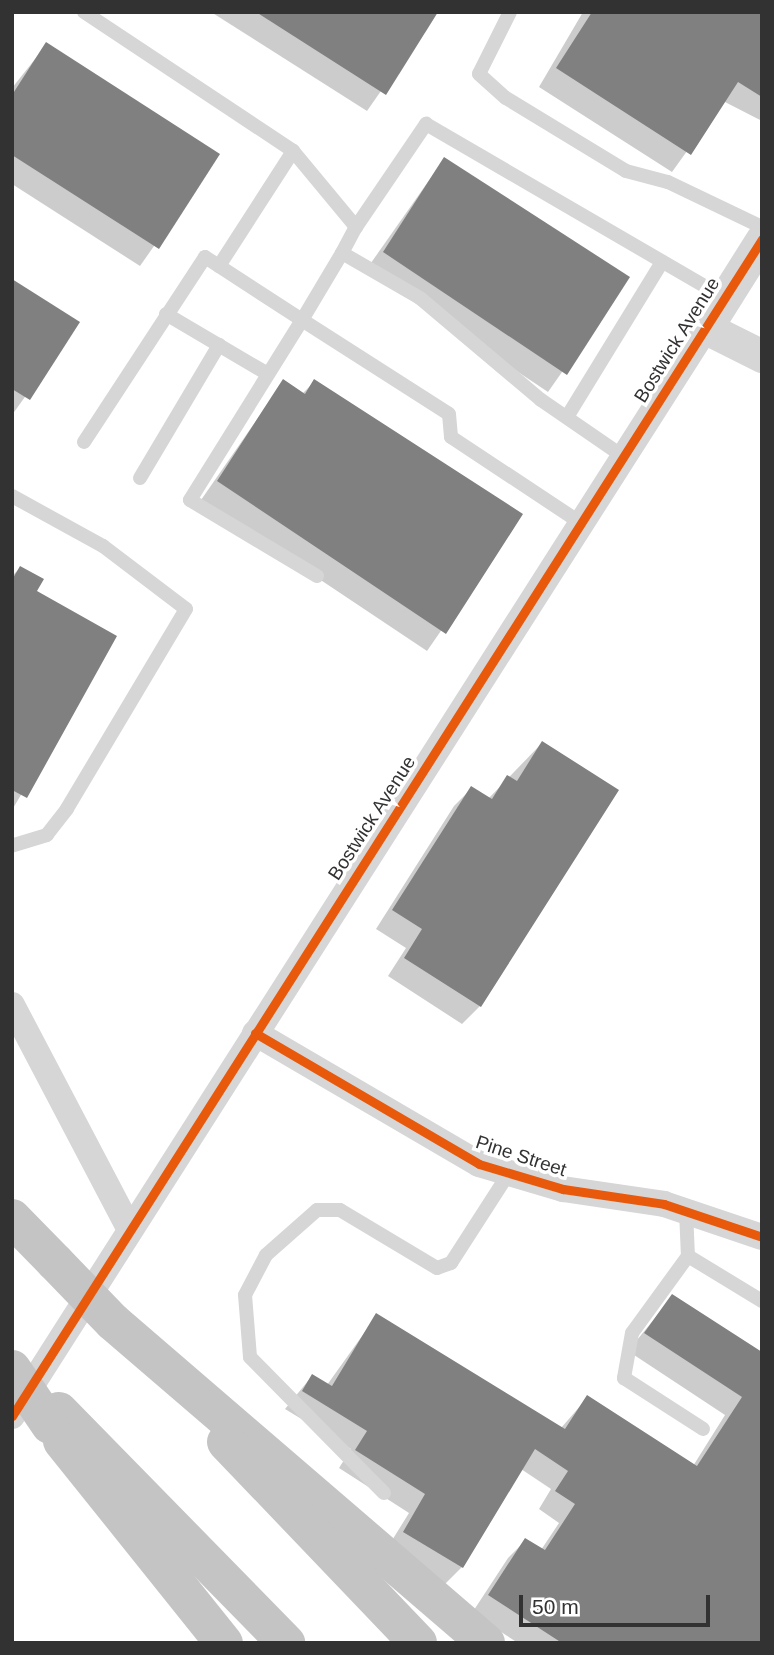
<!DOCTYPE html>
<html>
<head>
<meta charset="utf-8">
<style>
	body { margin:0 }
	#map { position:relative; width:774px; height:1655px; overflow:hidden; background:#fff; font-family:Arial,sans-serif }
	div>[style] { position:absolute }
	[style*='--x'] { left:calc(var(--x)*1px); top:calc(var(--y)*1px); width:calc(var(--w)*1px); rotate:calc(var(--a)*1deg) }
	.shadow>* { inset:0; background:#0003 }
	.building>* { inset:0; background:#808080 }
	.service>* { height:14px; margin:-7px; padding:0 7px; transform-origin:7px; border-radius:7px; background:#d6d6d6 }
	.minor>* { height:26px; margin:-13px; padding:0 13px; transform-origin:13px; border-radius:13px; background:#d6d6d6 }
	.tertiary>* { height:33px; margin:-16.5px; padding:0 16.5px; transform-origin:16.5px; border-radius:16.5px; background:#d6d6d6 }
	.motorway>* { height:38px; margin:-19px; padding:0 19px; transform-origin:19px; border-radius:19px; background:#c4c4c4 }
	.motorway-bridge>* { height:38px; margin:-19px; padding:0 19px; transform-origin:19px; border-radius:19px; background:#c4c4c4 }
	.cycleway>* { height:9px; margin:-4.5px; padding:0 4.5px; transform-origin:4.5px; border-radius:4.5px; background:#e8590c }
	span { translate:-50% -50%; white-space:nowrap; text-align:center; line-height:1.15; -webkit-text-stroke:7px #fff; paint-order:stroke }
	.street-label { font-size:19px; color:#323232 }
	.frame { position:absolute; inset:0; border:14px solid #323232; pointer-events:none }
	.scale { position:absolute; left:519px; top:1595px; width:191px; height:32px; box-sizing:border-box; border:4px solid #323232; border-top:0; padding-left:9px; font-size:21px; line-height:24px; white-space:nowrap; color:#323232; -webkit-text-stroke:5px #fff; paint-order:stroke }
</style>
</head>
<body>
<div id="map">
	<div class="shadow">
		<i style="clip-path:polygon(211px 12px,436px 12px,367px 111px)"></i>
		<i style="clip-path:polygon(583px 12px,762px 12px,762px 121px,723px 101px,672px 172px,539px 87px)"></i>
		<i style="clip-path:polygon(47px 44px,218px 155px,140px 266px,12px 184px,12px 88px)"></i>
		<i style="clip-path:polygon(444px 159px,628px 278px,548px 392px,366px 270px)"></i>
		<i style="clip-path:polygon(12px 281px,78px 323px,12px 415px)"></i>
		<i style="clip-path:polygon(283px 382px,302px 394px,314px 382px,521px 515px,427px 651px,201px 500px)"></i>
		<i style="clip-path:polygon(20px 568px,35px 592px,115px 637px,12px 810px,12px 576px)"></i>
		<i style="clip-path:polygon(542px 743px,617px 790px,480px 1006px,462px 1024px,388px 976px,406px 948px,376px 929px,454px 806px,472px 788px,488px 799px)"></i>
		<i style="clip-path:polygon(673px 1296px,762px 1354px,762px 1643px,518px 1643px,472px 1613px,508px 1558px,526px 1540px,541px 1550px,559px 1523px,539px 1509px,551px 1489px,521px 1469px,462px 1567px,444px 1585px,386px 1550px,409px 1513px,339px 1468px,351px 1449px,285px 1409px,312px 1376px,327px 1385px,377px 1315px,561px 1428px,588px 1397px,693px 1466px,725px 1415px,628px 1351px)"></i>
	</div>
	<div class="building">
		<i style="clip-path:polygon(256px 12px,438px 12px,386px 95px)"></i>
		<i style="clip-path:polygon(592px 12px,762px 12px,762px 97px,738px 82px,691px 155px,556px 68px)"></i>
		<i style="clip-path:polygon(46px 42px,220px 154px,159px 249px,12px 155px,12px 95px)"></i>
		<i style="clip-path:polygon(444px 157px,630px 277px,567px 375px,383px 252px)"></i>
		<i style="clip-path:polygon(12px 279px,80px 322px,30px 400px,12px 389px)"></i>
		<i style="clip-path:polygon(283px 379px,305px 394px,314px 379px,523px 514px,446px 634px,217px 481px)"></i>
		<i style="clip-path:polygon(20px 566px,44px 579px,37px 591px,117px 636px,27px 798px,12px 790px,12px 580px)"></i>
		<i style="clip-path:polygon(542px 741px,619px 790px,481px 1007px,404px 958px,422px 929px,392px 910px,471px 786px,492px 799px,507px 775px,517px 781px)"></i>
		<i style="clip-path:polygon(672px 1294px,762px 1352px,762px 1643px,562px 1643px,488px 1595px,525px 1538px,545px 1550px,575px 1504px,555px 1491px,568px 1471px,535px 1449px,463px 1568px,403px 1532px,425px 1494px,355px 1450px,367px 1431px,302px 1391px,312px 1374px,332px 1386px,376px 1313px,565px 1429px,587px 1395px,697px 1466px,742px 1397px,644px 1333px)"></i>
	</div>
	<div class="service">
		<i style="--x:84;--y:12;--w:251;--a:33.6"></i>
		<i style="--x:293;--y:151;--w:99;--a:50.3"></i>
		<i style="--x:510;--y:12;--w:69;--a:116.6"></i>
		<i style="--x:479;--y:74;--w:36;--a:42"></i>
		<i style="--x:506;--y:98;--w:140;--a:31.3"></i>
		<i style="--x:626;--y:171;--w:43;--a:14.7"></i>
		<i style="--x:668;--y:182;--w:104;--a:25.6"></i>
		<i style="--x:342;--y:253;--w:78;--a:120.8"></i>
		<i style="--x:302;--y:320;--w:174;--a:32.6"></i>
		<i style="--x:449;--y:414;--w:23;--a:85"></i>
		<i style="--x:451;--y:437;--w:156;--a:33.5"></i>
		<i style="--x:219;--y:266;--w:137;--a:-57.2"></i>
		<i style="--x:166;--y:314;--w:118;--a:30.5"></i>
		<i style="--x:567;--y:417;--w:182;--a:-58.5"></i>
		<i style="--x:84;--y:442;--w:221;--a:-56.8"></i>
		<i style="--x:205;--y:257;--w:116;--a:33"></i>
		<i style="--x:302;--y:320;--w:212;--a:121.9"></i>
		<i style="--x:190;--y:500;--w:148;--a:30.9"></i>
		<i style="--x:624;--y:457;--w:101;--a:-145.5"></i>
		<i style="--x:541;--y:400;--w:158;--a:-139.9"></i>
		<i style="--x:420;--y:298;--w:90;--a:-150"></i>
		<i style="--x:342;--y:253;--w:30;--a:-62"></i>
		<i style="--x:356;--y:227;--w:125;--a:-55.8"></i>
		<i style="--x:426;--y:124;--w:346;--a:30.2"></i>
		<i style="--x:140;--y:478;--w:155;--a:-59.3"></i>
		<i style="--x:12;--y:496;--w:104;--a:28.8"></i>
		<i style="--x:103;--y:546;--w:104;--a:37.2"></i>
		<i style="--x:186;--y:609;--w:233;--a:120.8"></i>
		<i style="--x:67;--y:809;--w:33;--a:128"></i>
		<i style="--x:47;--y:835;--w:37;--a:163"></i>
		<i style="--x:686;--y:1211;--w:45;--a:87.5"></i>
		<i style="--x:688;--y:1256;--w:87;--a:31.3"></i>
		<i style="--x:688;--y:1256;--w:95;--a:126"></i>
		<i style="--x:632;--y:1333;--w:46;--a:100.1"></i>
		<i style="--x:624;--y:1378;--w:94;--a:32.8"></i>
		<i style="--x:384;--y:1493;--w:191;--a:-134.6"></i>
		<i style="--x:250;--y:1357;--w:62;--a:-94.6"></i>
		<i style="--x:245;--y:1295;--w:45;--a:-62.3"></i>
		<i style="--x:266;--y:1255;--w:68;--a:-41.4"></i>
		<i style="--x:317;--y:1210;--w:23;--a:0"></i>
		<i style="--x:340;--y:1210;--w:113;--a:30.9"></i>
		<i style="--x:437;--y:1268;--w:15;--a:-20"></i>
		<i style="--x:451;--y:1263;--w:107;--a:-57.2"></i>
	</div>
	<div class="minor">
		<i style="--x:12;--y:1005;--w:252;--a:62.3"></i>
		<i style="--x:255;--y:1033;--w:259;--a:30.3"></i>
		<i style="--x:479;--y:1164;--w:88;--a:16.6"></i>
		<i style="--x:563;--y:1189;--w:102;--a:8.4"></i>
		<i style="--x:664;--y:1204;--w:103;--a:18.6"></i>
		<i style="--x:12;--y:1416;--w:1290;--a:-57.47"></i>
	</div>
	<div class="tertiary">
		<i style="--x:762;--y:239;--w:105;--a:122.2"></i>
		<i style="--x:706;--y:328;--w:63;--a:26.6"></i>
	</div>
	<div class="motorway">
		<i style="--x:12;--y:1218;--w:62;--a:45.7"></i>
		<i style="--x:113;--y:1322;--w:492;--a:40.7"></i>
		<i style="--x:59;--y:1411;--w:325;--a:45.6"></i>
		<i style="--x:62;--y:1441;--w:259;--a:51.3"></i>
		<i style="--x:226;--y:1442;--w:278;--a:46.3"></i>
	</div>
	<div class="motorway-bridge">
		<i style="--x:55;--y:1262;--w:83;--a:46"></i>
		<i style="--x:12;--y:1369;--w:68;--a:55.8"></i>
	</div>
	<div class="cycleway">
		<i style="--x:255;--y:1033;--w:259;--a:30.3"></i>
		<i style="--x:479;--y:1164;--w:88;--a:16.6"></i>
		<i style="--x:563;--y:1189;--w:102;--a:8.4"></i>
		<i style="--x:664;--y:1204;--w:103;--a:18.6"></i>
		<i style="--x:12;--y:1416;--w:1396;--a:-57.49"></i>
	</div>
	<div class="street-label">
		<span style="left:677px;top:340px;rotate:-58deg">Bostwick Avenue</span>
		<span style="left:372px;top:818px;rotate:-57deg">Bostwick Avenue</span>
		<span style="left:521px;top:1156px;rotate:18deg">Pine Street</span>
	</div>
	<div class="frame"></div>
	<div class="scale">50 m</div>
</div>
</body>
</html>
